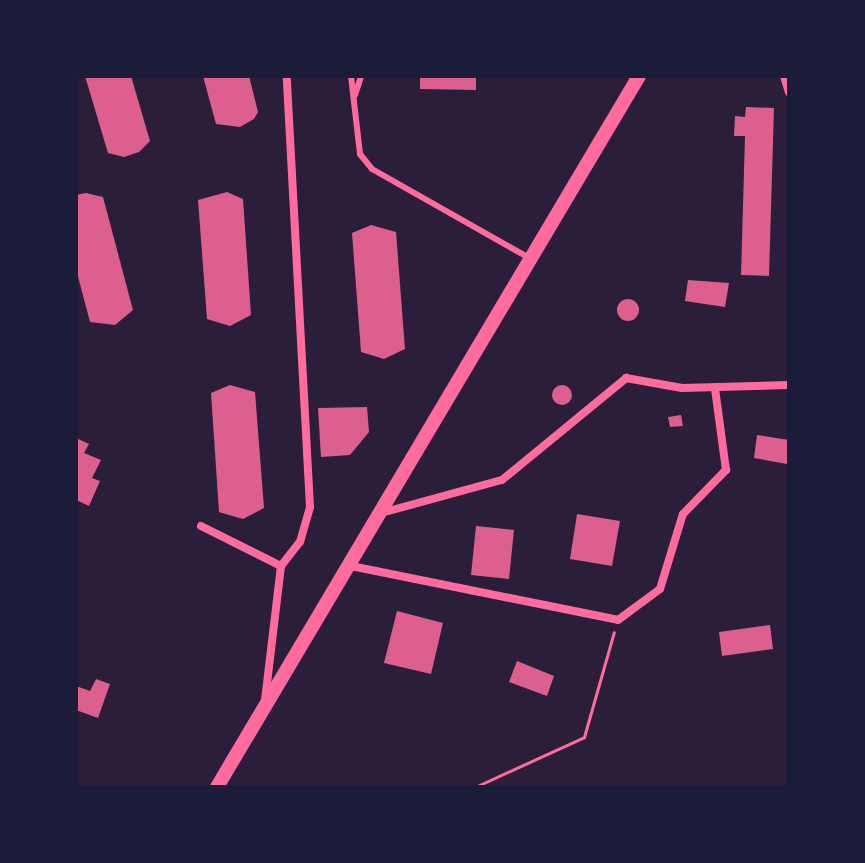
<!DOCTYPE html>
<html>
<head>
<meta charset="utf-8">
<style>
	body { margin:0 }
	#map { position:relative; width:865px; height:863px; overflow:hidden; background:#1b1b3a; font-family:"Roboto Condensed",sans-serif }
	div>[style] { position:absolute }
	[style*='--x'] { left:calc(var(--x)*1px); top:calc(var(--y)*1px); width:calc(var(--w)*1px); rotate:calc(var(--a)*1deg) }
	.green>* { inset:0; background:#2a1e3b }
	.building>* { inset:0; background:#dd5f8e }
	.round { border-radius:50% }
	.path>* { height:3px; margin:-1.5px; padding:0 1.5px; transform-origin:1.5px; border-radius:1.5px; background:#ff6b9d }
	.service>* { height:6px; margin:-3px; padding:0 3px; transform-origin:3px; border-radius:3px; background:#ff6b9d }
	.minor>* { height:8px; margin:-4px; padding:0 4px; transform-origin:4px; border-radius:4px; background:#ff6b9d }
	.tertiary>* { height:14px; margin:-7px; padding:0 7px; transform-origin:7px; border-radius:7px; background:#ff6b9d }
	span { translate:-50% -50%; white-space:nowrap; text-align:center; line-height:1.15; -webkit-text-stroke:8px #1b1b3a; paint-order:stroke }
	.frame { position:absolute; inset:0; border:78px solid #1b1b3a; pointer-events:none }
</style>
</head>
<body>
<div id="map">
	<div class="green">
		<i style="clip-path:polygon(76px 76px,789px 76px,789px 787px,76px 787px)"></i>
	</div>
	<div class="building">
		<i style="clip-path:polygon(85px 76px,131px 76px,150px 141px,139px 152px,124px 157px,108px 153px)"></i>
		<i style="clip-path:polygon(203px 76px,249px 76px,258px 112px,254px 119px,240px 127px,216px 124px)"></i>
		<i style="clip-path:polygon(420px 76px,476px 76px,476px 90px,420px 89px)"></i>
		<i style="clip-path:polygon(746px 107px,774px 108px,769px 276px,741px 275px,745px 136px,734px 136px,735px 116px,745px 117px)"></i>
		<i style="clip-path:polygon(227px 192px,243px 199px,251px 315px,230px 326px,207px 319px,198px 200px)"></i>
		<i style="clip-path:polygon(86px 193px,103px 197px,133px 310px,115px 325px,90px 322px,76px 269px,76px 195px)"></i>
		<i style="clip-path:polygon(371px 225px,396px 232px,405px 349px,384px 359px,361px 352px,352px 233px)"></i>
		<i style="clip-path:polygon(688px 280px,729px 283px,725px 307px,685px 301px)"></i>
		<i class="round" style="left:617px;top:299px;width:22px;height:22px"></i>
		<i class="round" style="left:552px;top:385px;width:20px;height:20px"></i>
		<i style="clip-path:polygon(230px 385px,255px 392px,264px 508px,243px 519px,219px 512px,211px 393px)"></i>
		<i style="clip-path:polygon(367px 407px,369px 432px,350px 455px,321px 457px,318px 408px)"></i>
		<i style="clip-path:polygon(681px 415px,683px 426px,670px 427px,668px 417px)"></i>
		<i style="clip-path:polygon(757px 435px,789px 440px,787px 464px,754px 458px)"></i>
		<i style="clip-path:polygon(76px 438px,89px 444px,84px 453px,101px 460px,92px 478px,100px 481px,89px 506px,76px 500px)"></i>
		<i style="clip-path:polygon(577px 514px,620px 521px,612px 566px,570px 559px)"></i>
		<i style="clip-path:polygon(476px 526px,514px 530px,509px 579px,471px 575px)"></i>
		<i style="clip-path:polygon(397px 611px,443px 623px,431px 674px,384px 663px)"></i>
		<i style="clip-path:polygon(770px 625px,773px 649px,722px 656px,719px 632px)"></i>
		<i style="clip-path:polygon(517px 661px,554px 676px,547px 696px,509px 682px)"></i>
		<i style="clip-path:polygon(96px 679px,110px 684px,98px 718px,76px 710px,76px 686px,90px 691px)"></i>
	</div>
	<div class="path">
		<i style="--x:475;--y:787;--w:120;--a:-24.6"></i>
		<i style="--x:584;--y:737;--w:109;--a:-74.1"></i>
	</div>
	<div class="service">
		<i style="--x:351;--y:76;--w:79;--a:83.4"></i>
		<i style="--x:360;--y:154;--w:19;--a:51"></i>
		<i style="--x:372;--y:169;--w:183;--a:29.5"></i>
		<i style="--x:355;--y:95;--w:20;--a:-72"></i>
	</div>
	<div class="minor">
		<i style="--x:784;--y:76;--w:17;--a:73"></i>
		<i style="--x:381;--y:513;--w:125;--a:-15.3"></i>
		<i style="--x:502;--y:480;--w:161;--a:-39.4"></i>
		<i style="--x:626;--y:378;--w:57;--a:10.1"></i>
		<i style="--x:682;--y:388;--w:107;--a:-1.6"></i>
		<i style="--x:201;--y:526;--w:89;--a:26.6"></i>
		<i style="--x:281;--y:566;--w:136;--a:96.8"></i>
		<i style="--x:281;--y:566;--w:31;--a:-52"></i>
		<i style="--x:300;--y:542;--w:36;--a:-74"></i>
		<i style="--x:310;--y:507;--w:432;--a:-93.1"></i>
		<i style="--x:351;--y:566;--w:272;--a:11.4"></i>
		<i style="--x:618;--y:620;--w:52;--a:-36.4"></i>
		<i style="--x:660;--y:589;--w:78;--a:-73"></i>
		<i style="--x:683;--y:514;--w:62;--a:-45.7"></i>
		<i style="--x:726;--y:470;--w:82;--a:-97.7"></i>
	</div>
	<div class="tertiary">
		<i style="--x:217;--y:787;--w:827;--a:-59.31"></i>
	</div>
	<div class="frame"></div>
</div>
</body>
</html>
